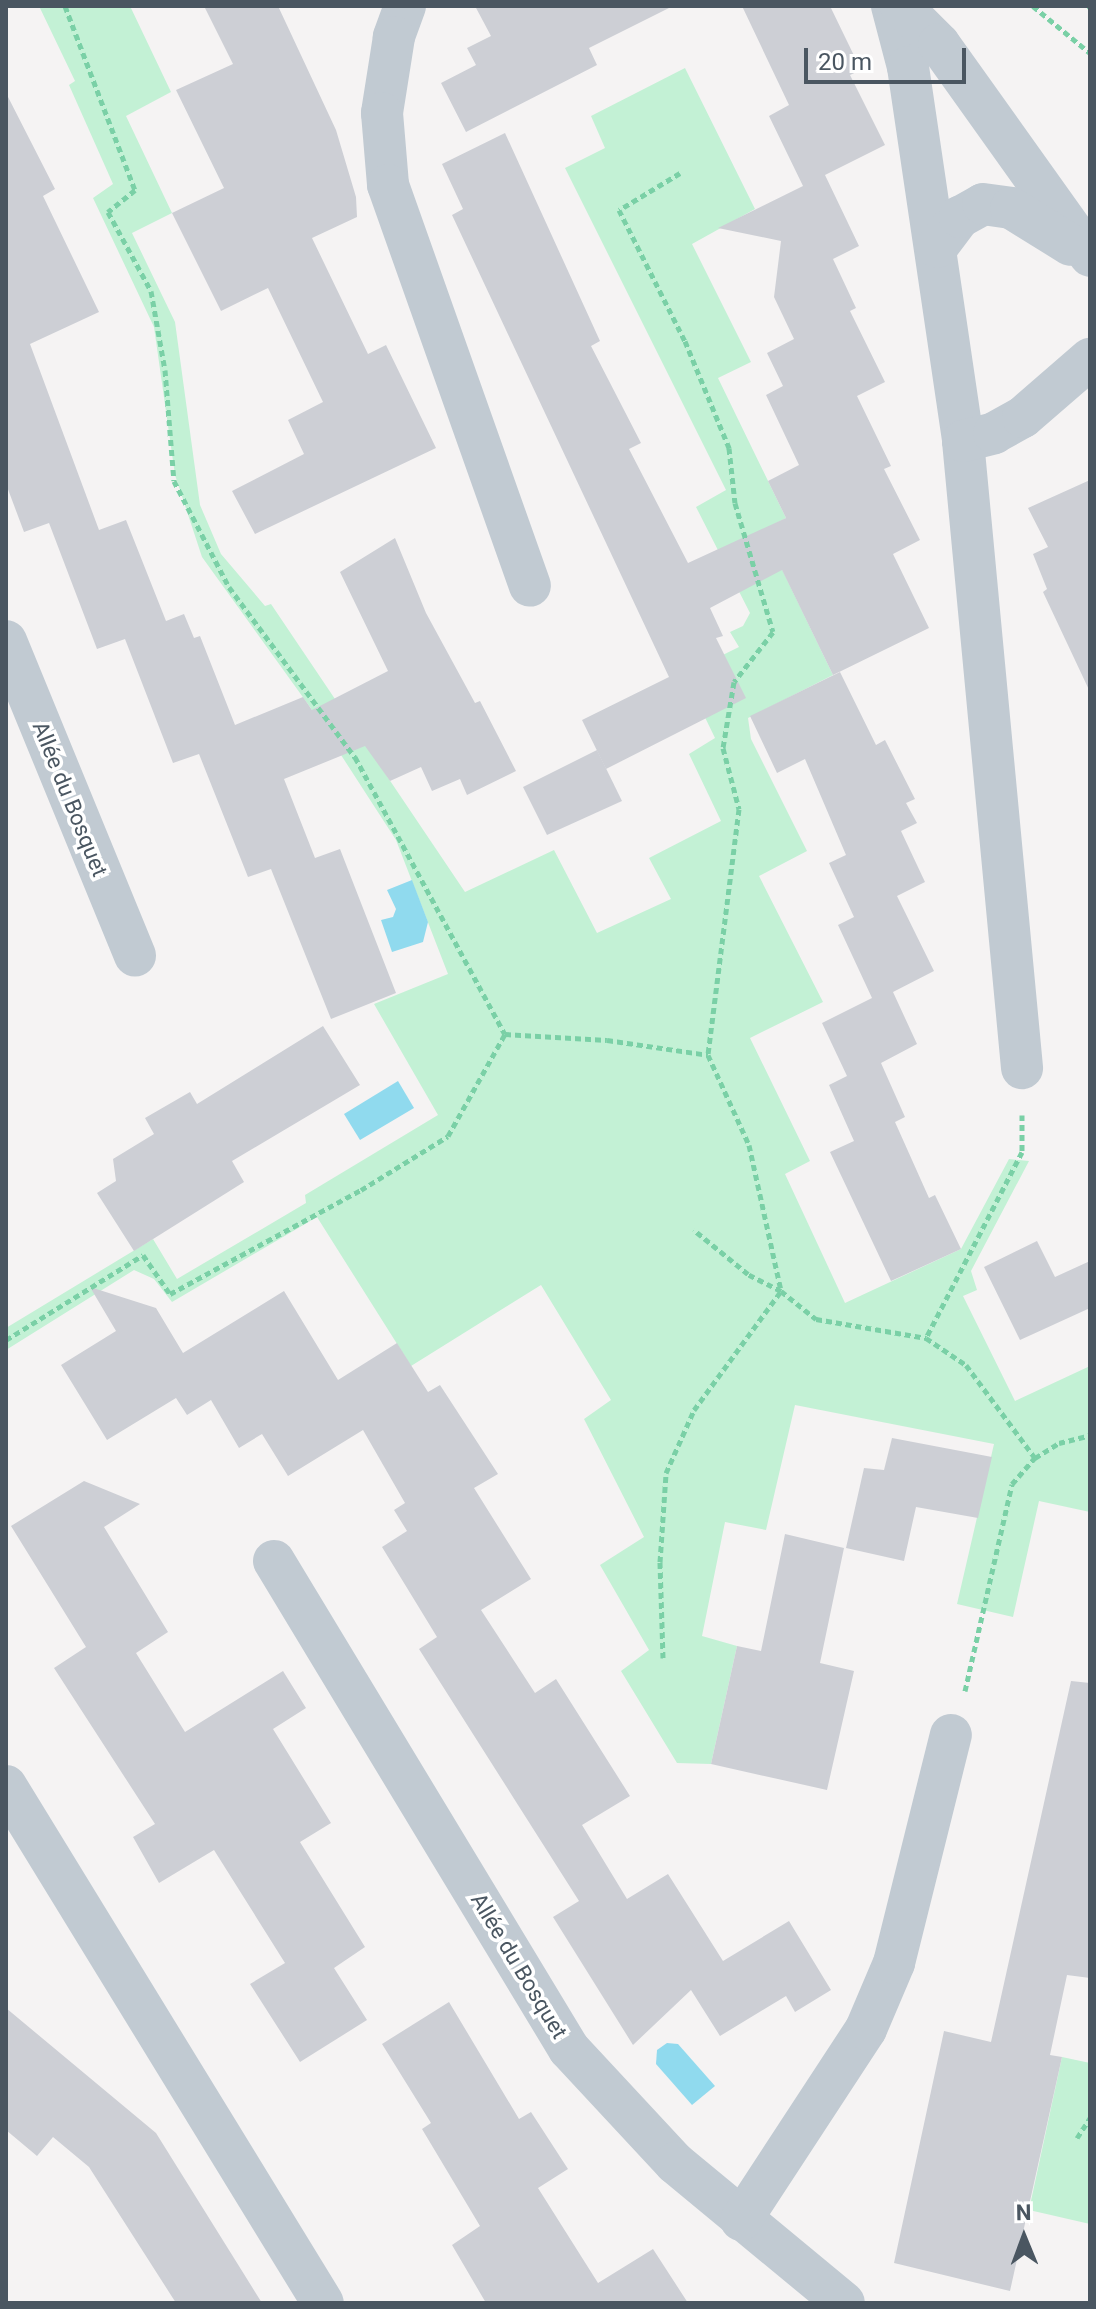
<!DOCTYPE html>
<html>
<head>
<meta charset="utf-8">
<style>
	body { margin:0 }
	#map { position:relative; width:1096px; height:2309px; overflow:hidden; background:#f5f3f3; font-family:Roboto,sans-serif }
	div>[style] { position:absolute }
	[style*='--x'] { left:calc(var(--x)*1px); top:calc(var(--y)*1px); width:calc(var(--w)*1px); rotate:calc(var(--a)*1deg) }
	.green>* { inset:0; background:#c3f1d5 }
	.water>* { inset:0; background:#90daee }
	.building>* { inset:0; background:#cdcfd5 }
	.path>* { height:5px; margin-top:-2.5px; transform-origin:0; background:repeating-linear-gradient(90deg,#7ad0a6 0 6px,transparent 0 10px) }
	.minor>* { height:42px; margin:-21px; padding:0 21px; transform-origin:21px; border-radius:21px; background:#c1cad2 }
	span { translate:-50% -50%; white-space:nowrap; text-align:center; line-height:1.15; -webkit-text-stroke:7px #fff; paint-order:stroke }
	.street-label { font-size:22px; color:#4a5661 }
	.frame { position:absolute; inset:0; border:8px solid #4a5661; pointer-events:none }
	.north { position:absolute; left:984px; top:2197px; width:80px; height:80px; -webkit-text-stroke:6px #fff; paint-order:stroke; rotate:359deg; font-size:22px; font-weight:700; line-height:32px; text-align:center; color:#4a5661 }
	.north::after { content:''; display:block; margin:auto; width:28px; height:36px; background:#4a5661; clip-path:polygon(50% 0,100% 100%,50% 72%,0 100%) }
	.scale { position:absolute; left:804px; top:48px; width:162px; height:36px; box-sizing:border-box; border:4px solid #4a5661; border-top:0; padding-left:10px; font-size:24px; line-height:28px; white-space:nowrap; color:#4a5661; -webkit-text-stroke:6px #fff; paint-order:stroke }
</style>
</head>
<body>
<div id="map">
	<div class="green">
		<i style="clip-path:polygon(39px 6px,130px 6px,171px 92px,126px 116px,172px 213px,132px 233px,175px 322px,200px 505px,221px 554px,265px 606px,271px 604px,465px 892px,554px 850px,597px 933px,671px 899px,649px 858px,721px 821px,689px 754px,715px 738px,684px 674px,739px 647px,730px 632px,743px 626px,750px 613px,696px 507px,726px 490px,565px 168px,605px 148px,591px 116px,685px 68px,755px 209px,692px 244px,751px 362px,718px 378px,786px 518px,763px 530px,833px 675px,748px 718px,751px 739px,807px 851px,759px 876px,823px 1002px,750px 1038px,810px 1161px,785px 1174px,845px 1303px,961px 1249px,1009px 1159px,1029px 1161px,971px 1271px,977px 1290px,963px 1296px,1015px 1401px,1090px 1366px,1090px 1512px,1039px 1501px,1013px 1617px,957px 1604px,994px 1444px,795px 1405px,766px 1530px,725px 1522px,702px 1636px,737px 1646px,711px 1764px,677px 1763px,621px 1671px,649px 1650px,600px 1565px,644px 1537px,584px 1419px,611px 1400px,541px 1285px,411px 1366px,317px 1217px,172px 1302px,154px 1279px,134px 1270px,6px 1350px,6px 1328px,153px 1239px,177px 1279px,306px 1203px,305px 1195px,438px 1115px,374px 1004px,448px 974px,396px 840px,310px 707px,202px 557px,175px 475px,154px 327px,93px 198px,113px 184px,69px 85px,75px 81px)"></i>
		<i style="clip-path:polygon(1062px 2057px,1090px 2063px,1090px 2224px,1029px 2210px)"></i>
	</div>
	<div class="water">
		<i style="clip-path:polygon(412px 880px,428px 922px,423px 942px,392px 952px,381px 920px,393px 917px,396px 909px,387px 890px)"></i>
		<i style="clip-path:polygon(398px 1081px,414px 1108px,360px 1140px,344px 1114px)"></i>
		<i style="clip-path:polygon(667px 2043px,678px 2044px,715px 2086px,692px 2105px,656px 2064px,657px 2050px)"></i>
	</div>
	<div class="building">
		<i style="clip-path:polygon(204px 6px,278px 6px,336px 130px,356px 197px,357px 217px,312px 238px,368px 354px,386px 345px,436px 448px,255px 534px,232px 491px,304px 454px,288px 420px,323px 402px,268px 288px,221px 311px,172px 213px,224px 188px,176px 90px,233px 64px)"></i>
		<i style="clip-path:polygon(475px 6px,673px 6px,589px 48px,597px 65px,466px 132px,441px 83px,476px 65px,467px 48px,491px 36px)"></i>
		<i style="clip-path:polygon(742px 6px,830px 6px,861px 70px,850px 75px,885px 145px,825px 175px,859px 246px,833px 259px,856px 308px,850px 311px,885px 382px,857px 396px,891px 466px,884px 469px,920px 540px,893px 554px,929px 628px,833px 675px,782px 570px,710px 608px,723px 636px,716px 638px,746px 698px,606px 769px,582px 720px,669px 677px,452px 215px,463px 209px,442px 164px,505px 133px,600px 341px,591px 346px,641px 443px,629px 449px,688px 563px,786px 518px,768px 481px,799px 465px,766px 395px,783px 386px,767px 353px,794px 339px,774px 297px,781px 241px,718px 228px,803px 186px,769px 116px,789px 105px)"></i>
		<i style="clip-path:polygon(6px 93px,55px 189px,43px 196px,99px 312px,30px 344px,99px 530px,126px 520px,166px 621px,184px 614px,194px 638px,200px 636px,235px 725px,303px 697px,312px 710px,388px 671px,340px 572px,395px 538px,426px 613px,475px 703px,480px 701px,516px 771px,467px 795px,460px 779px,432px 791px,421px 767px,390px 781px,365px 746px,284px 779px,315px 858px,340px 849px,396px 993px,331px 1019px,271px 869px,248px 877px,199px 754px,173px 763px,125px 639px,97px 649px,49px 523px,24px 532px,6px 484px)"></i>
		<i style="clip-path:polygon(1090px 480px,1090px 692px,1043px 592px,1047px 589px,1033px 554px,1048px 547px,1028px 508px)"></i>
		<i style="clip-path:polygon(840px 672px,876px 745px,885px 740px,915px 799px,906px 803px,917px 823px,901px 831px,925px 882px,897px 896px,934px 971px,893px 992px,917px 1044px,881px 1063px,905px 1117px,895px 1122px,929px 1198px,935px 1195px,961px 1249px,891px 1281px,830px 1152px,854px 1141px,829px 1085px,847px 1076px,822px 1023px,872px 998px,838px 925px,854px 917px,829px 863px,846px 855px,805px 759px,777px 773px,750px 716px)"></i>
		<i style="clip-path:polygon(597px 750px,622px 801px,547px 835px,523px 787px)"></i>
		<i style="clip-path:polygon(323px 1026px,360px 1085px,232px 1161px,244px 1182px,134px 1251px,97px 1193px,116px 1181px,113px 1159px,154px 1134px,145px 1118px,190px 1092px,197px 1104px)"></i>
		<i style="clip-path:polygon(1037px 1241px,1055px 1277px,1090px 1261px,1090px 1308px,1020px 1340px,984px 1267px)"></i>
		<i style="clip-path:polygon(90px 1287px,156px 1308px,183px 1353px,284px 1291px,338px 1380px,397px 1343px,428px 1392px,440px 1385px,498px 1474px,474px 1488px,531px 1579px,481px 1610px,535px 1693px,556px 1679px,630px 1796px,582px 1825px,627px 1899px,668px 1874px,723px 1961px,789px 1921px,831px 1990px,795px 2012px,786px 1996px,720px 2036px,691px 1990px,633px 2045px,553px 1917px,579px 1901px,419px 1649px,437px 1637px,382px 1547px,407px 1531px,394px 1510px,405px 1503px,363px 1430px,288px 1476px,262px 1434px,239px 1448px,211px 1400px,187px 1415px,176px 1398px,107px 1440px,61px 1365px,116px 1331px)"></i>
		<i style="clip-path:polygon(892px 1438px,992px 1457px,978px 1518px,916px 1507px,904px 1561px,846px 1548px,864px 1468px,884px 1470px)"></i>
		<i style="clip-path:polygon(84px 1481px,140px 1504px,104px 1527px,168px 1632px,136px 1653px,185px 1732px,283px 1671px,306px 1708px,273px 1729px,331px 1823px,300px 1842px,365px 1947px,334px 1968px,367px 2020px,300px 2062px,250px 1984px,285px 1963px,214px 1850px,159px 1883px,133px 1837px,155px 1824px,54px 1668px,86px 1647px,11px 1526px)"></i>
		<i style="clip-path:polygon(785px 1534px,844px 1548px,820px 1663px,854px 1671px,827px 1790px,711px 1764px,737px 1646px,761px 1651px)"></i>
		<i style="clip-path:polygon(1071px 1681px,1090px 1683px,1090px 1978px,1067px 1975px,1050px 2055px,1062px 2057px,1010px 2291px,894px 2263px,944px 2031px,991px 2042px)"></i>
		<i style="clip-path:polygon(449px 2002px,519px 2119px,531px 2112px,568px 2169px,538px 2188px,598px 2283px,653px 2249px,688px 2303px,486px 2303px,452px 2245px,480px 2226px,422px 2129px,431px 2123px,382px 2044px)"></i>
		<i style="clip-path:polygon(6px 2008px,156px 2133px,262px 2303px,176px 2303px,89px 2167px,53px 2137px,37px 2156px,6px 2130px)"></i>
	</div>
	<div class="path">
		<i style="--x:65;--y:6;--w:197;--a:69.2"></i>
		<i style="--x:135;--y:190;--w:35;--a:141"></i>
		<i style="--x:108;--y:212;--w:90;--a:61.4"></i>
		<i style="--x:151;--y:291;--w:80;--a:80"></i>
		<i style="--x:165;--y:370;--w:111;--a:85.4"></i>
		<i style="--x:174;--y:481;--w:119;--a:62.6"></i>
		<i style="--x:229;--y:587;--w:212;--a:53.5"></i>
		<i style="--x:355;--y:757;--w:315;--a:61.6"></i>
		<i style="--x:505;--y:1034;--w:102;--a:3.4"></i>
		<i style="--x:607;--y:1040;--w:102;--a:8.4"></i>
		<i style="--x:1033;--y:6;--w:74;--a:39.5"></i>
		<i style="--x:1088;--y:6;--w:2;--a:27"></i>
		<i style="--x:680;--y:173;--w:71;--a:148.8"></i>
		<i style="--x:619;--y:210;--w:147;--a:63.3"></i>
		<i style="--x:685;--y:341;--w:116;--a:67.6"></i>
		<i style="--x:729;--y:448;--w:55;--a:83.8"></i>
		<i style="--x:735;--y:503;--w:134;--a:73.6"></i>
		<i style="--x:773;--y:632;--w:63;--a:128"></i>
		<i style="--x:734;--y:682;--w:67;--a:99.5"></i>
		<i style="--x:723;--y:748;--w:63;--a:75.3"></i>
		<i style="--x:739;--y:809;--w:248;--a:97.2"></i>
		<i style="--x:708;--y:1055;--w:99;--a:65.5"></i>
		<i style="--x:749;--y:1145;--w:149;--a:77.6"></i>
		<i style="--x:781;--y:1291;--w:45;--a:38.7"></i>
		<i style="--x:816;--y:1319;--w:112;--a:9.8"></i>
		<i style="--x:1022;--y:1115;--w:37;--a:90"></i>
		<i style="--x:1022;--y:1152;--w:209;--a:117.3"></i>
		<i style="--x:926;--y:1338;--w:48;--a:34"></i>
		<i style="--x:966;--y:1365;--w:116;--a:53.4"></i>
		<i style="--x:6;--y:1340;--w:161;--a:-31.8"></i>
		<i style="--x:143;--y:1255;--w:47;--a:55.3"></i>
		<i style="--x:170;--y:1294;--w:217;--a:-28.6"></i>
		<i style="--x:361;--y:1190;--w:102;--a:-31.8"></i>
		<i style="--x:448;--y:1136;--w:117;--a:-60.8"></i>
		<i style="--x:663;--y:1658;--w:96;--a:-91.8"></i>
		<i style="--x:660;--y:1562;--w:89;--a:-86.1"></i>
		<i style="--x:666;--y:1473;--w:69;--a:-66"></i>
		<i style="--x:694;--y:1410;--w:147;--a:-53.8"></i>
		<i style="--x:781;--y:1291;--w:37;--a:-153"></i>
		<i style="--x:748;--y:1274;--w:70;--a:-140.8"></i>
		<i style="--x:965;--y:1691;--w:212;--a:-77.2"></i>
		<i style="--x:1012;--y:1484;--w:35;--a:-49"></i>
		<i style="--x:1035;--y:1458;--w:28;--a:-32"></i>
		<i style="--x:1059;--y:1443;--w:32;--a:-14"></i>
		<i style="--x:1077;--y:2138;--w:24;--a:-57"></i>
	</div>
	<div class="minor">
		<i style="--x:405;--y:6;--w:33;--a:110"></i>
		<i style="--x:394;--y:37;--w:77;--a:99"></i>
		<i style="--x:382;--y:113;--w:72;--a:85.2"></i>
		<i style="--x:388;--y:185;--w:425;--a:70.5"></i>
		<i style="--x:892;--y:6;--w:63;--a:75.3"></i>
		<i style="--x:908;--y:67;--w:378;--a:81.6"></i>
		<i style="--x:963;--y:441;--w:630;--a:84.62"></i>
		<i style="--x:901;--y:6;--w:54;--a:45"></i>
		<i style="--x:939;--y:44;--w:260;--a:54.5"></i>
		<i style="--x:937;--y:247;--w:38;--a:-53"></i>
		<i style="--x:960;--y:217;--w:26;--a:-29"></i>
		<i style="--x:983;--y:204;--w:28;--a:8"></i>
		<i style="--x:1011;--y:208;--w:70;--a:31.7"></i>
		<i style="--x:963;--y:441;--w:32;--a:-14"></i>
		<i style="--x:994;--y:433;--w:33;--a:-29"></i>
		<i style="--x:1023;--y:417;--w:89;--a:-40.9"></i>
		<i style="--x:6;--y:641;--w:340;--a:67.7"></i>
		<i style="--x:274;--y:1561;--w:570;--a:58.85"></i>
		<i style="--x:569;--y:2049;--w:156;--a:47.1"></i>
		<i style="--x:675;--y:2163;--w:219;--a:39.6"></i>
		<i style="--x:6;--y:1786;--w:606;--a:58.49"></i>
		<i style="--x:741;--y:2220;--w:228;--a:-56.8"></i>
		<i style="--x:866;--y:2029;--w:72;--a:-67"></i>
		<i style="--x:894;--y:1963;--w:235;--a:-76"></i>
	</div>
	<div class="street-label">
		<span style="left:70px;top:799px;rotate:68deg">Allée du Bosquet</span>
		<span style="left:519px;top:1966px;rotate:59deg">Allée du Bosquet</span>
	</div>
	<div class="frame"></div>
	<div class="north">N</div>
	<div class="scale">20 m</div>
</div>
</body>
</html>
